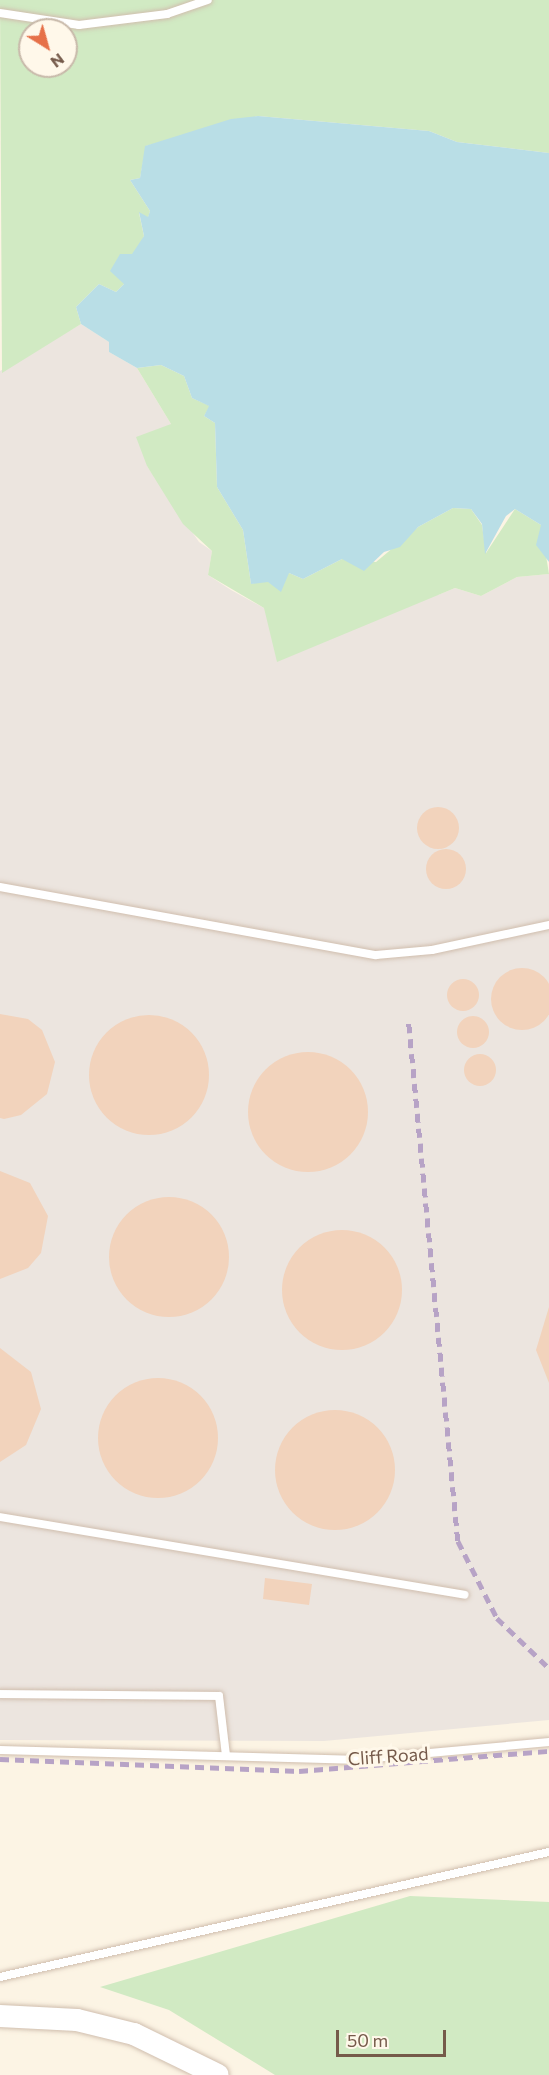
<!DOCTYPE html>
<html>
<head>
<meta charset="utf-8">
<style>
	body { margin:0 }
	#map { position:relative; width:549px; height:2075px; overflow:hidden; background:#fcf4e4; font-family:Commissioner,sans-serif }
	div>[style] { position:absolute }
	[style*='--x'] { left:calc(var(--x)*1px); top:calc(var(--y)*1px); width:calc(var(--w)*1px); rotate:calc(var(--a)*1deg) }
	.industrial>* { inset:0; background:#ece5df }
	.green>* { inset:0; background:#d1eac3 }
	.water>* { inset:0; background:#b9dee6 }
	.building>* { inset:0; background:#f2d3bc }
	.round { border-radius:50% }
	.roads { filter:drop-shadow(0 0 2px #d0beae) drop-shadow(0 0 2px #d0beae) }
	.service>* { height:8px; margin:-4px; padding:0 4px; transform-origin:4px; border-radius:4px; background:#fff }
	.secondary>* { height:22px; margin:-11px; padding:0 11px; transform-origin:11px; border-radius:11px; background:#fff }
	.rail>* { height:4.5px; margin-top:-2.25px; transform-origin:0; background:repeating-linear-gradient(90deg,#b7a3c6 0 9px,transparent 0 15px) }
	span { translate:-50% -50%; white-space:nowrap; text-align:center; line-height:1.15; -webkit-text-stroke:6px #fff8ea; paint-order:stroke }
	.street-label { font-size:18px; color:#755a4a }
	.north { position:absolute; left:18px; top:18px; width:60px; height:60px; box-sizing:border-box; background:#fff8ea; border:2px solid #c8b9aa; border-radius:50%; rotate:143deg; font-size:16px; font-weight:700; line-height:24px; text-align:center; color:#755a4a }
	.north::after { content:''; display:block; margin:auto; width:21px; height:27px; background:#e67149; clip-path:polygon(50% 0,100% 100%,50% 72%,0 100%) }
	.scale { position:absolute; left:336px; top:2030px; width:110px; height:27px; box-sizing:border-box; border:3px solid #755a4a; border-top:0; padding-left:8px; font-size:18px; line-height:21px; white-space:nowrap; color:#755a4a; -webkit-text-stroke:4px #fff8ea; paint-order:stroke }
</style>
</head>
<body>
<div id="map">
	<div class="industrial">
		<i style="clip-path:polygon(81px 324px,109px 342px,109px 352px,137px 368px,171px 424px,147px 466px,199px 542px,212px 551px,208px 575px,231px 590px,264px 608px,438px 595px,455px 588px,481px 596px,517px 577px,549px 574px,549px 1720px,324px 1741px,0 1740px,0 371px)"></i>
	</div>
	<div class="green">
		<i style="clip-path:polygon(evenodd,0 0,549px 0,549px 153px,457px 142px,429px 131px,258px 116px,146px 146px,140px 178px,130px 180px,150px 211px,148px 218px,139px 213px,144px 236px,124px 284px,116px 292px,99px 284px,76px 307px,81px 324px,2px 373px,0 0,30px 30px,66px 30px,66px 66px,30px 66px,30px 30px)"></i>
		<i style="clip-path:polygon(161px 365px,184px 376px,192px 398px,210px 406px,204px 416px,215px 423px,217px 487px,243px 530px,251px 584px,289px 573px,303px 579px,342px 559px,376px 562px,418px 527px,453px 508px,471px 509px,482px 525px,486px 553px,515px 509px,541px 525px,549px 574px,517px 577px,481px 596px,455px 588px,277px 662px,264px 608px,208px 575px,212px 551px,183px 524px,147px 466px,136px 437px,171px 424px,137px 368px)"></i>
		<i style="clip-path:polygon(410px 1896px,549px 1902px,549px 2075px,275px 2075px,169px 2010px,100px 1987px)"></i>
	</div>
	<div class="water">
		<i style="clip-path:polygon(258px 116px,429px 131px,457px 142px,549px 153px,549px 562px,536px 545px,541px 525px,515px 509px,506px 516px,485px 554px,482px 524px,471px 509px,453px 508px,418px 527px,400px 547px,384px 552px,364px 571px,342px 559px,303px 579px,289px 573px,281px 592px,268px 582px,251px 584px,243px 530px,217px 487px,215px 423px,204px 416px,209px 406px,192px 398px,184px 376px,161px 365px,137px 368px,109px 352px,109px 342px,81px 324px,76px 307px,99px 284px,116px 292px,124px 284px,110px 271px,120px 254px,132px 254px,144px 236px,139px 212px,148px 217px,150px 211px,130px 180px,140px 178px,145px 146px,231px 119px)"></i>
	</div>
	<div class="building">
		<i class="round" style="left:417px;top:807px;width:42px;height:42px"></i>
		<i class="round" style="left:426px;top:849px;width:40px;height:40px"></i>
		<i class="round" style="left:491px;top:968px;width:62px;height:62px"></i>
		<i class="round" style="left:447px;top:979px;width:32px;height:32px"></i>
		<i style="clip-path:polygon(0 1014px,28px 1019px,42px 1030px,55px 1062px,47px 1094px,21px 1115px,4px 1119px,0 1118px)"></i>
		<i class="round" style="left:89px;top:1015px;width:120px;height:120px"></i>
		<i class="round" style="left:457px;top:1016px;width:32px;height:32px"></i>
		<i class="round" style="left:248px;top:1052px;width:120px;height:120px"></i>
		<i class="round" style="left:464px;top:1054px;width:32px;height:32px"></i>
		<i style="clip-path:polygon(0 1171px,30px 1183px,48px 1216px,41px 1253px,28px 1268px,0 1279px)"></i>
		<i class="round" style="left:109px;top:1197px;width:120px;height:120px"></i>
		<i class="round" style="left:282px;top:1230px;width:120px;height:120px"></i>
		<i style="clip-path:polygon(549px 1307px,549px 1383px,536px 1350px)"></i>
		<i style="clip-path:polygon(0 1348px,31px 1372px,41px 1409px,26px 1445px,0 1462px)"></i>
		<i class="round" style="left:98px;top:1378px;width:120px;height:120px"></i>
		<i class="round" style="left:275px;top:1410px;width:120px;height:120px"></i>
		<i style="clip-path:polygon(265px 1578px,312px 1584px,309px 1605px,263px 1599px)"></i>
	</div>
	<div class="roads">
		<div class="service">
			<i style="--x:0;--y:13;--w:80;--a:8.6"></i>
			<i style="--x:79;--y:25;--w:89;--a:-7.1"></i>
			<i style="--x:167;--y:14;--w:43;--a:-18.9"></i>
			<i style="--x:0;--y:887;--w:382;--a:10.3"></i>
			<i style="--x:376;--y:955;--w:56;--a:-5.1"></i>
			<i style="--x:432;--y:950;--w:120;--a:-12.1"></i>
			<i style="--x:0;--y:1517;--w:471;--a:9.5"></i>
			<i style="--x:0;--y:1694;--w:219;--a:0.5"></i>
			<i style="--x:219;--y:1696;--w:60;--a:83.3"></i>
			<i style="--x:0;--y:1750;--w:352;--a:1.6"></i>
			<i style="--x:352;--y:1760;--w:198;--a:-5.2"></i>
			<i style="--x:0;--y:1977;--w:563;--a:-12.83"></i>
		</div>
		<div class="secondary">
			<i style="--x:0;--y:2016;--w:77;--a:3"></i>
			<i style="--x:77;--y:2020;--w:59;--a:13.8"></i>
			<i style="--x:134;--y:2034;--w:93;--a:26"></i>
		</div>
	</div>
	<div class="rail">
		<i style="--x:409;--y:1024;--w:519;--a:84.59"></i>
		<i style="--x:458;--y:1541;--w:86;--a:63.1"></i>
		<i style="--x:497;--y:1618;--w:72;--a:43.9"></i>
		<i style="--x:0;--y:1759;--w:299;--a:2.3"></i>
		<i style="--x:299;--y:1771;--w:251;--a:-4.6"></i>
	</div>
	<div class="street-label">
		<span style="left:388px;top:1756px;rotate:-4deg">Cliff Road</span>
	</div>
	<div class="north">N</div>
	<div class="scale">50 m</div>
</div>
</body>
</html>
